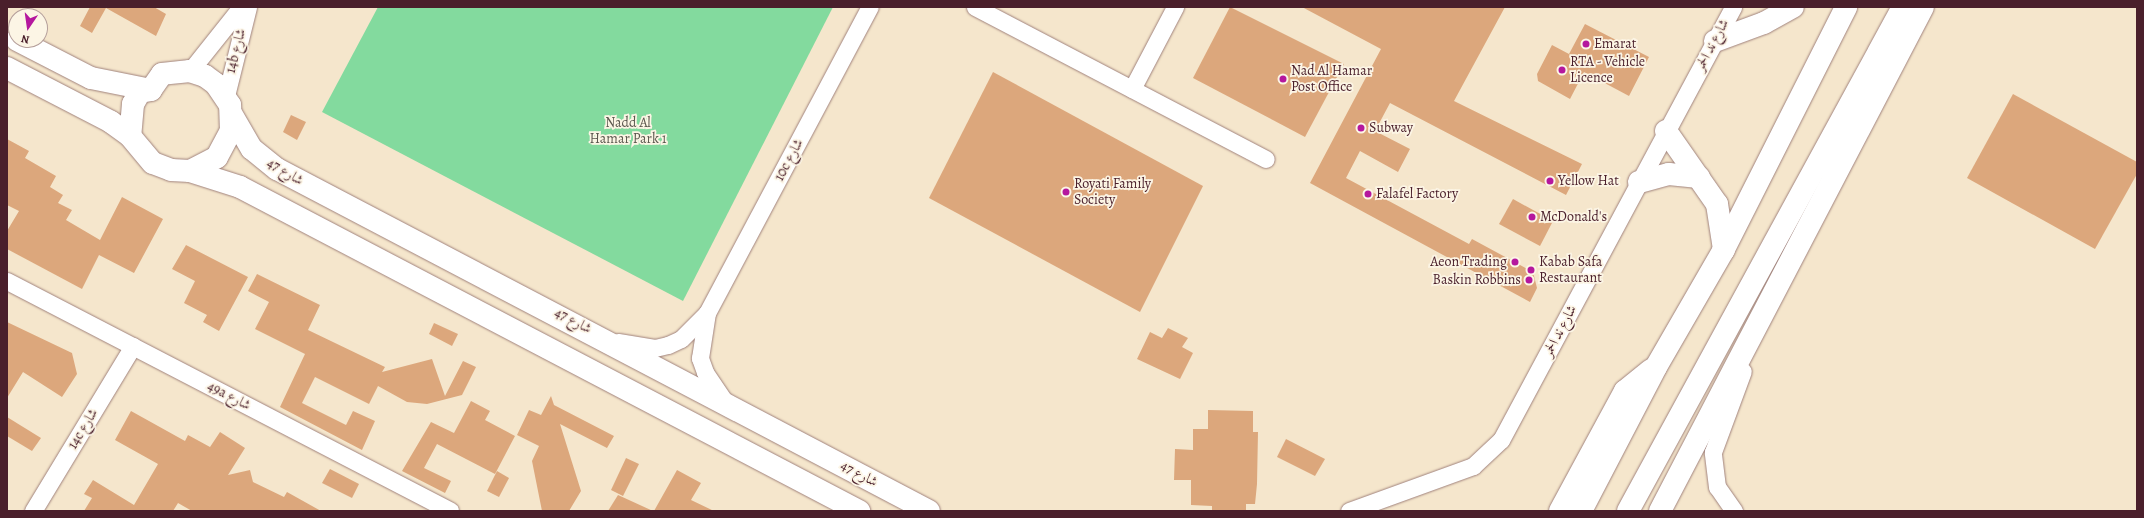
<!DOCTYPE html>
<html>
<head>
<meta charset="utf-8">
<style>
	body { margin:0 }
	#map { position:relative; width:2144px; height:518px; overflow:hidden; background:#f5e6cc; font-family:Alegreya,Amiri,serif }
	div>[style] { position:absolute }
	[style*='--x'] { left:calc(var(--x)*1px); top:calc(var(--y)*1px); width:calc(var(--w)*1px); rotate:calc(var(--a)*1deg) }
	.green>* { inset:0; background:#83da9e }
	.building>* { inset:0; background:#dca77c }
	.roads { filter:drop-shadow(0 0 1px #a0827c) drop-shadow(0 0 1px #a0827c) }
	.street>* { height:17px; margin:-8.5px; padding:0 8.5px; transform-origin:8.5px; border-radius:8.5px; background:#fff }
	.secondary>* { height:22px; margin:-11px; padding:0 11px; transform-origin:11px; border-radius:11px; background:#fff }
	.primary>* { height:22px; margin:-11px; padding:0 11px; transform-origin:11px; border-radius:11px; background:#fff }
	.dots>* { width:11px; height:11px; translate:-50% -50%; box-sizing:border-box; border:2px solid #fcf5e5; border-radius:50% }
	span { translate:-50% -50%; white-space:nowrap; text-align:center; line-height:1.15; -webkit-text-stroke:3.5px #fcf5e5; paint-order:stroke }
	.poi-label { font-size:14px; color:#4a1f2b }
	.left { translate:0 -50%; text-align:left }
	.right { translate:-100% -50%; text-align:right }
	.street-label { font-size:14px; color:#4a1f2b }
	.park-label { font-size:14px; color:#5b574e }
	.frame { position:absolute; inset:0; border:8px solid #4a1f2b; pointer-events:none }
	.north { position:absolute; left:8px; top:8px; width:40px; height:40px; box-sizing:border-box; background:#fcf5e5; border:1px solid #b59f9b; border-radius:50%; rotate:193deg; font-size:11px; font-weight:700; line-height:16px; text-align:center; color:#4a1f2b }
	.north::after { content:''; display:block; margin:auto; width:14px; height:18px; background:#b5179e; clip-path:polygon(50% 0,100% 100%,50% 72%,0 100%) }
</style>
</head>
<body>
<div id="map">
	<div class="green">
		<i style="clip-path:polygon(378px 7px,833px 7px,683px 301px,322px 112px)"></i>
	</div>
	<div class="building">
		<i style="clip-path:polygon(90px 7px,154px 7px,166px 14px,156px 36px,106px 8px,92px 33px,80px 26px)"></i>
		<i style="clip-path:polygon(1230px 7px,1344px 64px,1305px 137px,1193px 78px)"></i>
		<i style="clip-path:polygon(1302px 7px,1505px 7px,1454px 101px,1582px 164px,1566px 195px,1390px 103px,1375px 131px,1410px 149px,1398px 172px,1360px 151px,1346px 178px,1469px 244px,1472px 239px,1533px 272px,1537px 288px,1530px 302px,1310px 183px,1381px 49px)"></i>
		<i style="clip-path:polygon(1585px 24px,1649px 57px,1629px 96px,1584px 72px,1570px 99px,1538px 81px,1537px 74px,1552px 45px,1569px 54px)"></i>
		<i style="clip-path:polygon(993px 72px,1203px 186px,1140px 312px,929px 198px)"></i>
		<i style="clip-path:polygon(2013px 94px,2137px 162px,2137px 174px,2095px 249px,1967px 178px)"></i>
		<i style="clip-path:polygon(291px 115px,306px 122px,297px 140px,283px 132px)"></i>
		<i style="clip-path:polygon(7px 139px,29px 151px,25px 158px,56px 176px,50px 187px,63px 195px,58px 203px,72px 210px,66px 220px,100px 240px,122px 197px,163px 219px,134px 273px,99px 255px,82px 289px,7px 249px,7px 231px,19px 211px,7px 205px)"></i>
		<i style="clip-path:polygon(1513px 199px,1553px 221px,1540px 246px,1499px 224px)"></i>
		<i style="clip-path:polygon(186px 245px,248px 277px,219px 331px,203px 322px,207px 315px,184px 303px,195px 281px,172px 269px)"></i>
		<i style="clip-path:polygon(257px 274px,320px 305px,308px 330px,385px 367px,382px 372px,432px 359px,445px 396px,463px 361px,476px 367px,462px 395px,427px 404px,407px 402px,378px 386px,369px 404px,315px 377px,302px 403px,346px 425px,353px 411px,375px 421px,362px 450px,280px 407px,305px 354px,255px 329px,269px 302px,248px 291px)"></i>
		<i style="clip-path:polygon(7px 322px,72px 353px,77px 374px,62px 397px,23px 372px,7px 398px)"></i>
		<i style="clip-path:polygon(434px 323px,458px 334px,452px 346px,429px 334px)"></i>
		<i style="clip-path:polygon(1168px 328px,1188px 338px,1182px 347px,1193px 353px,1180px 379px,1137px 359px,1150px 332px,1162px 338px)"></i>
		<i style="clip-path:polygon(551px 396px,554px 405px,614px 436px,607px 448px,560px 424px,581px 491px,569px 511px,542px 511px,532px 461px,539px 446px,517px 435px,529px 410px,541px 415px)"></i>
		<i style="clip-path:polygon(471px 401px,490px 411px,485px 420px,515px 436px,495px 474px,437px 444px,424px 468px,451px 481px,445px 493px,402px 471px,431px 422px,454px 433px)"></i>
		<i style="clip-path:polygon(1208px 410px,1253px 411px,1253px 432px,1258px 432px,1257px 484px,1255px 504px,1246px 504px,1246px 511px,1212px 511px,1212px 506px,1191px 505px,1191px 480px,1174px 480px,1175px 449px,1193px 450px,1193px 429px,1208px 429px)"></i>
		<i style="clip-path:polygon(131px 411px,185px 441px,188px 435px,210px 447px,220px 432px,245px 448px,228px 475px,250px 470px,253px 482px,284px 497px,287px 492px,321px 511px,192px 511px,178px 503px,173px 511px,84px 511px,92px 498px,84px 494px,93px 480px,134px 505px,158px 464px,115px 440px)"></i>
		<i style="clip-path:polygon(7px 417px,41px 438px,32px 451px,7px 436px)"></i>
		<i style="clip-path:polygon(1286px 439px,1325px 459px,1315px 476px,1277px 457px)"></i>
		<i style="clip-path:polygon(626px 458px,639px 464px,623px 496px,611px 490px)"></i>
		<i style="clip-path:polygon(330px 469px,359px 484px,352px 498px,322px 483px)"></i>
		<i style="clip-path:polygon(677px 470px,701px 483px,691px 500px,714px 511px,654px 511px)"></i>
		<i style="clip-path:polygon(497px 471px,509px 478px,499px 497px,487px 491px)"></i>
		<i style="clip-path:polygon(618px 495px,653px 511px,608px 511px)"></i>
	</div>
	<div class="roads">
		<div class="street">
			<i style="--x:975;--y:7;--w:328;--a:27.6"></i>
			<i style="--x:190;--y:71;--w:82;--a:-51.4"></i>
			<i style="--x:1132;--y:89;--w:93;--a:-62.3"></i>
			<i style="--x:226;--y:96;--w:92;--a:-76.1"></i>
			<i style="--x:7;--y:281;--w:499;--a:27.4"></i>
			<i style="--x:618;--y:342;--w:37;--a:9"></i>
			<i style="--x:655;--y:348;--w:13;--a:-13"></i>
			<i style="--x:668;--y:345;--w:14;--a:-25"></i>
			<i style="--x:681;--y:339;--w:35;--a:-45"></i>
			<i style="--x:725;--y:402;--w:36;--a:-124"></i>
			<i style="--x:705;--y:372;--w:15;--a:-110"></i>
			<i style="--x:700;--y:358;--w:46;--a:-81.2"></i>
			<i style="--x:707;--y:313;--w:347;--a:-62"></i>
			<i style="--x:33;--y:511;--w:193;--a:-58.8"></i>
			<i style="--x:1349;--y:511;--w:132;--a:-19.9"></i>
			<i style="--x:1473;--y:466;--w:38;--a:-43"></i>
			<i style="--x:1501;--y:440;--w:491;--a:-61.8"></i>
			<i style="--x:1734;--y:511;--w:29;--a:-125"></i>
			<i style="--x:1717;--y:487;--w:35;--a:-97"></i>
			<i style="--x:1713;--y:452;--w:86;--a:-69.7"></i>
		</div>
		<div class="secondary">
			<i style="--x:17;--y:40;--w:83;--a:27.2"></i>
			<i style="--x:91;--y:78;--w:61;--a:11.3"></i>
			<i style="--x:7;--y:68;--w:117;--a:27.4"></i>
			<i style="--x:111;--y:122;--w:24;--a:36"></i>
			<i style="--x:130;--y:136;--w:35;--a:50"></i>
			<i style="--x:153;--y:163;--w:19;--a:21"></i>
			<i style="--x:171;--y:170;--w:19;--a:3"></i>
			<i style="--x:190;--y:171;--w:30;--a:-27"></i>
			<i style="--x:217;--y:157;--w:30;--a:-62"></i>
			<i style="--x:231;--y:131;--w:26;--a:-92"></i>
			<i style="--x:230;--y:105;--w:25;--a:-124"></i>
			<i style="--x:216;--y:84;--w:14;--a:-144"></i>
			<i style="--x:205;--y:76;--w:16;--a:-162"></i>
			<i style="--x:190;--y:71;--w:28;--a:174"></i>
			<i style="--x:162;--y:74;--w:19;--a:125"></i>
			<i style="--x:151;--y:90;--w:11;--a:170"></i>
			<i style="--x:140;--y:92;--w:14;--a:120"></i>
			<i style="--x:133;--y:104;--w:32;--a:95"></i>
			<i style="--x:232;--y:115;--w:39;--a:60"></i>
			<i style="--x:252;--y:149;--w:32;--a:39"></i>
			<i style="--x:277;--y:169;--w:736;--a:27.68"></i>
			<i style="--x:190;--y:171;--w:52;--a:17.7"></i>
			<i style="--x:240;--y:187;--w:699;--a:27.63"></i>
		</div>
		<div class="primary">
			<i style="--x:1715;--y:41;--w:52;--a:-20.2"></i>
			<i style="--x:1764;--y:23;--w:33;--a:-29"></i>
			<i style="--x:1666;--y:131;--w:89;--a:55.1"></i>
			<i style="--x:1717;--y:204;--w:46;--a:81.2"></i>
			<i style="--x:1639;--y:182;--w:31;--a:-15"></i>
			<i style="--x:1669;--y:174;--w:30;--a:6"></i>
			<i style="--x:1560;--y:511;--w:136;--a:-61.6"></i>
			<i style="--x:1625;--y:391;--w:33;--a:-39"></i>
			<i style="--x:1581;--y:511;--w:162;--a:-62.5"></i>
			<i style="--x:1656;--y:367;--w:134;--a:-60"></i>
			<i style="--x:1723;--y:251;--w:273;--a:-63.2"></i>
			<i style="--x:1628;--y:511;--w:574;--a:-61.38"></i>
			<i style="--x:1660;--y:511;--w:568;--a:-62.44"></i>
		</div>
	</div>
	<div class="dots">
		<i style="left:1586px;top:44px;background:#b5179e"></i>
		<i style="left:1562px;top:70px;background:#b5179e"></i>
		<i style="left:1283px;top:79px;background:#b5179e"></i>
		<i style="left:1361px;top:128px;background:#b5179e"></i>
		<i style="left:1550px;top:181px;background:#b5179e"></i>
		<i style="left:1066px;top:192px;background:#b5179e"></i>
		<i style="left:1368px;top:194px;background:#b5179e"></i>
		<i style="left:1532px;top:217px;background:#b5179e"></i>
		<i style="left:1515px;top:262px;background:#b5179e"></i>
		<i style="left:1531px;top:270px;background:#b5179e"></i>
		<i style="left:1529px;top:280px;background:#b5179e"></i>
	</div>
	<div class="poi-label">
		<span class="left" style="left:1594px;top:44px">Emarat</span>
		<span class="left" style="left:1570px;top:70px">RTA - Vehicle<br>Licence</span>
		<span class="left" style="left:1291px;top:79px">Nad Al Hamar<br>Post Office</span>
		<span class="left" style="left:1369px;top:128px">Subway</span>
		<span class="left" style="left:1558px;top:181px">Yellow Hat</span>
		<span class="left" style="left:1074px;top:192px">Royati Family<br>Society</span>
		<span class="left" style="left:1376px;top:194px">Falafel Factory</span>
		<span class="left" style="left:1540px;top:217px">McDonald's</span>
		<span class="right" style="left:1507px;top:262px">Aeon Trading</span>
		<span class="left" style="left:1539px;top:270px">Kabab Safa<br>Restaurant</span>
		<span class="right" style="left:1521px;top:280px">Baskin Robbins</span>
	</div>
	<div class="street-label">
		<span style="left:1712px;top:45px;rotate:-62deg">شارع ند الحمر</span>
		<span style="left:236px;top:51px;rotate:-76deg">14b شارع</span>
		<span style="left:789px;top:160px;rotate:-62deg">10c شارع</span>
		<span style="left:285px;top:172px;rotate:30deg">شارع 47</span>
		<span style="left:573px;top:321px;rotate:27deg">شارع 47</span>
		<span style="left:1560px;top:331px;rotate:-62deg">شارع ند الحمر</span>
		<span style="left:229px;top:396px;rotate:27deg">49a شارع</span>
		<span style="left:83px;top:429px;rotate:-59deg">14c شارع</span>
		<span style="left:859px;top:474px;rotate:28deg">شارع 47</span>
	</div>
	<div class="park-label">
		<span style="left:628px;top:131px">Nadd Al<br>Hamar Park 1</span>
	</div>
	<div class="frame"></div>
	<div class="north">N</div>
</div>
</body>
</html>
